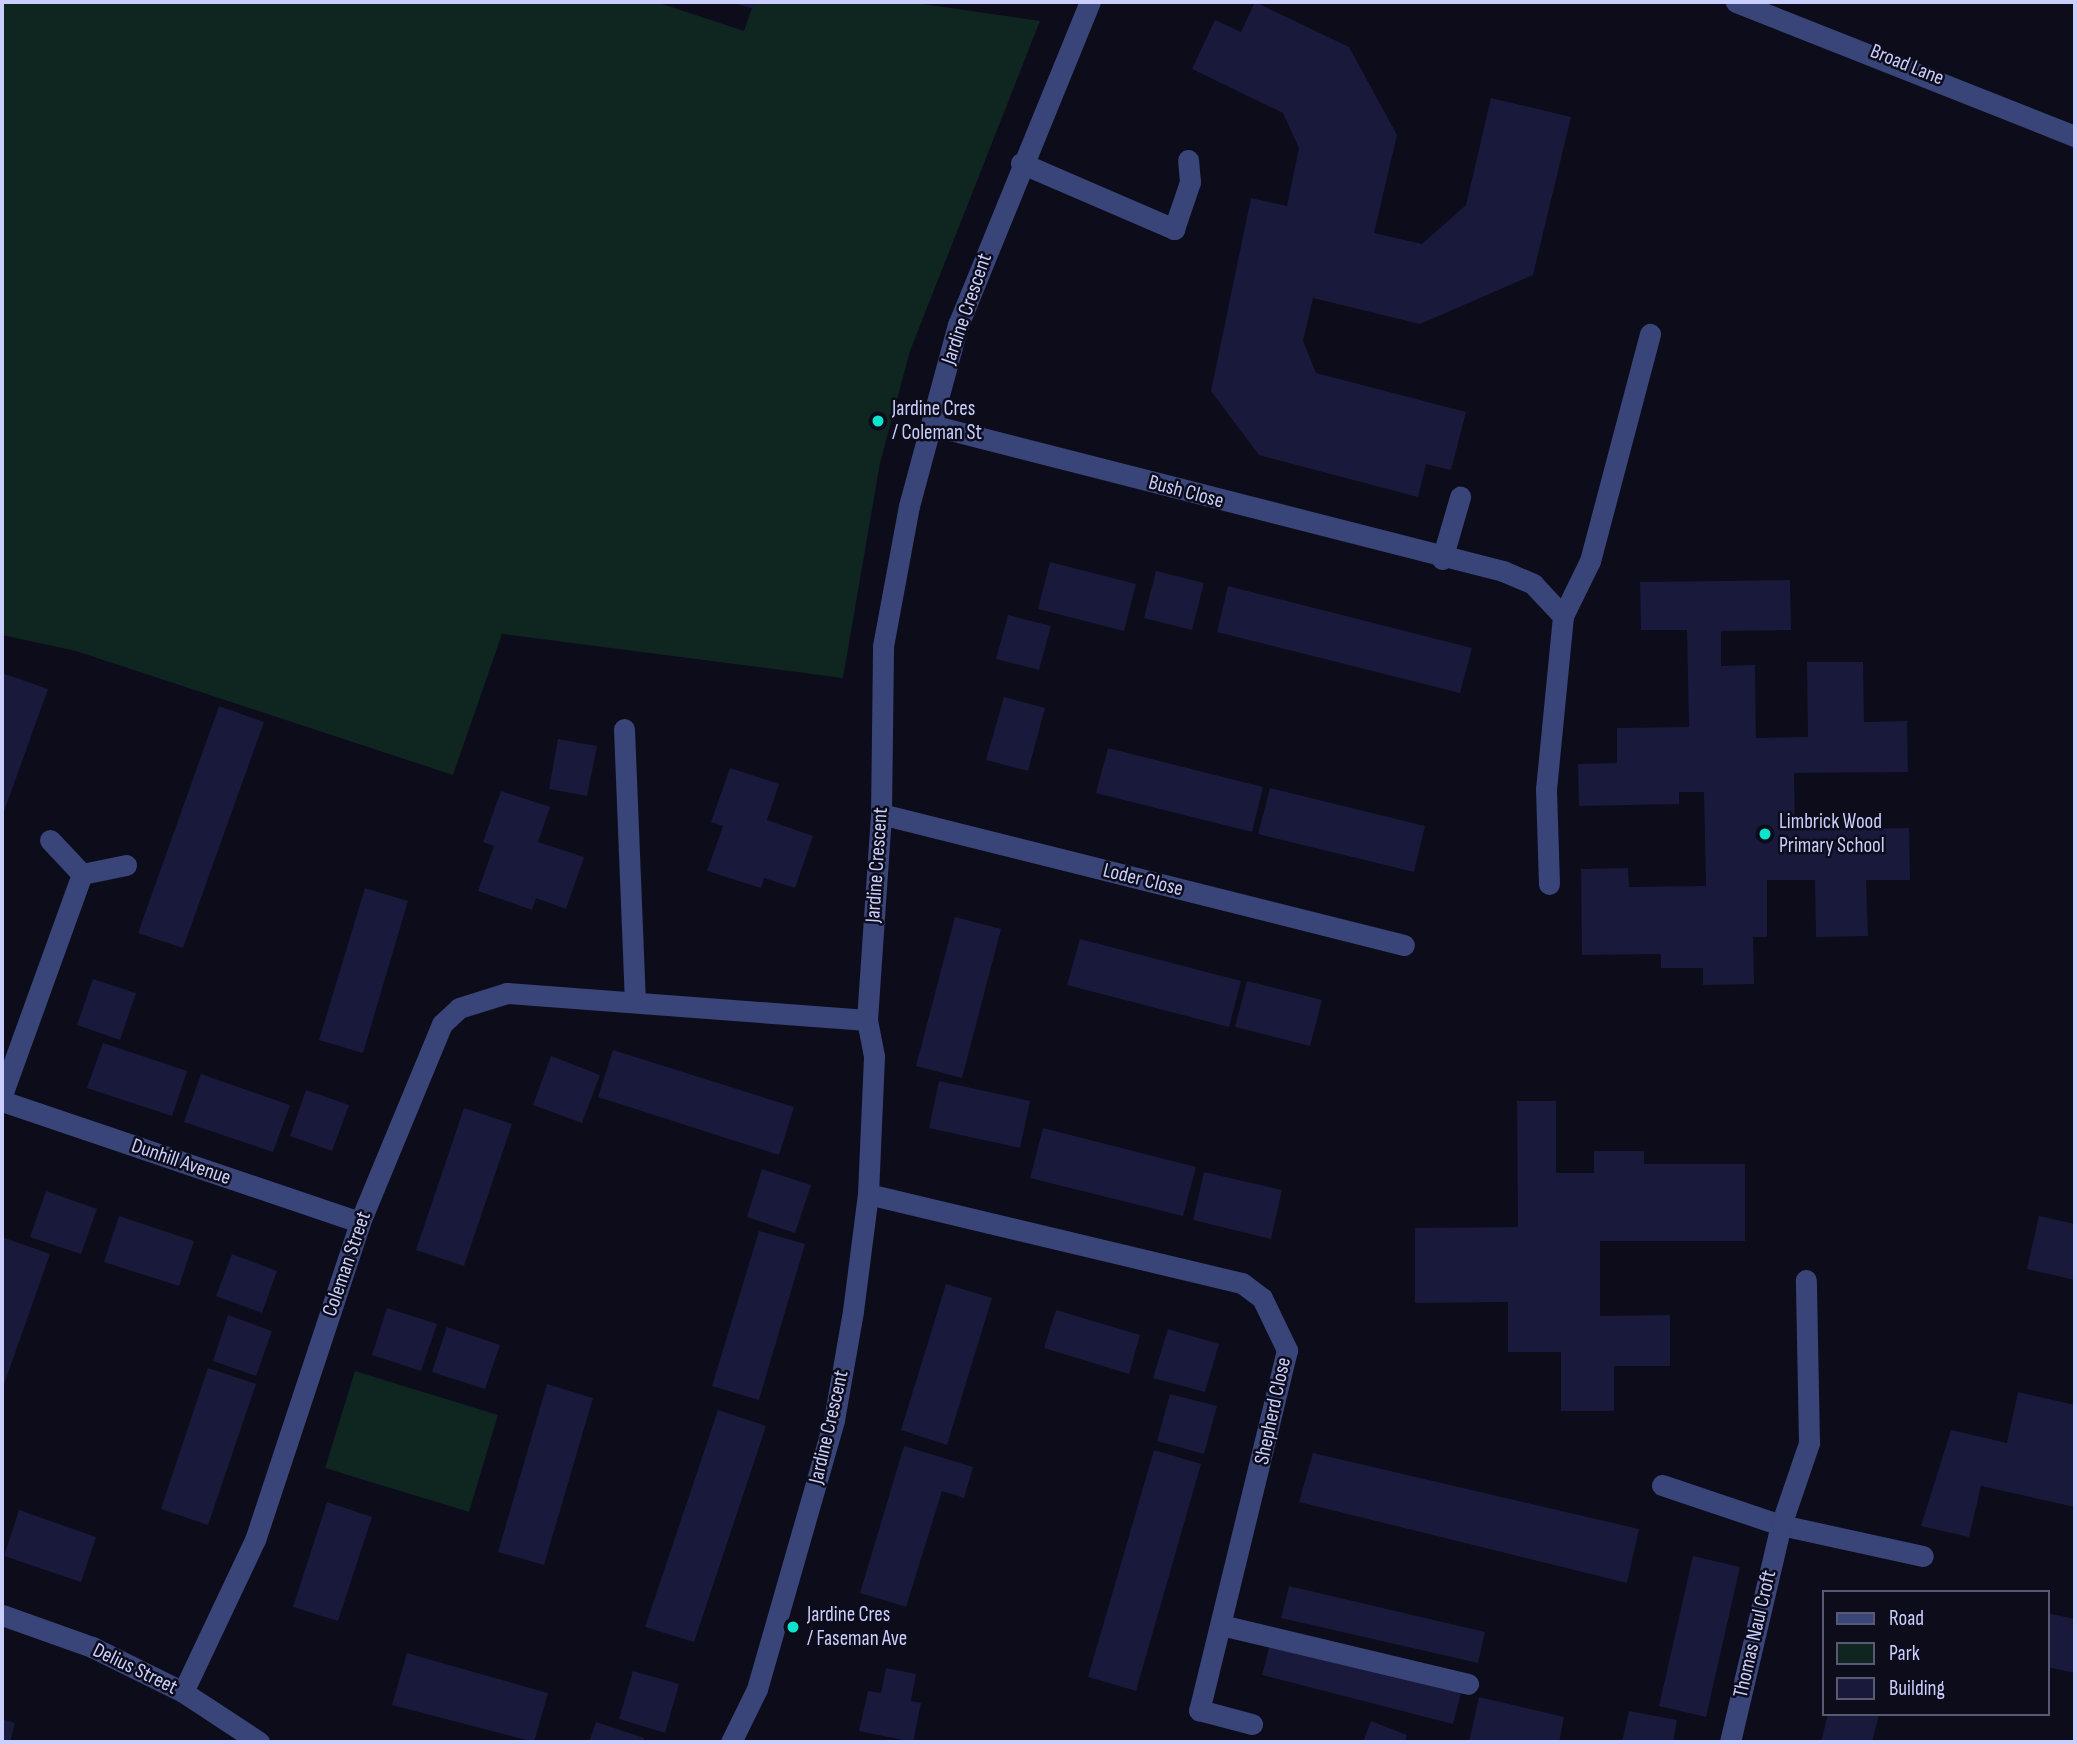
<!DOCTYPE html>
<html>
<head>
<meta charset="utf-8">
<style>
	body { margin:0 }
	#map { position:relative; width:2077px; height:1744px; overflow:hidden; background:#0c0c1b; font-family:"Sofia Sans Condensed",sans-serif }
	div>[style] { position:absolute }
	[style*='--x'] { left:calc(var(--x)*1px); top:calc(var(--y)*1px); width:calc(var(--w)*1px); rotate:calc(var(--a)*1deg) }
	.green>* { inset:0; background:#0f251f }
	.building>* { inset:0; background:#19193b }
	.minor>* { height:21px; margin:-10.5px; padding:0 10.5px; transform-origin:10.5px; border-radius:10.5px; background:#394478 }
	.dots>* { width:19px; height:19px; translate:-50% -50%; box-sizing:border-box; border:4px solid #0c0c1b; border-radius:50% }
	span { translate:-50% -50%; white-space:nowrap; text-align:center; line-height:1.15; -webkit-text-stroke:5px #0c0c1b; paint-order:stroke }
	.street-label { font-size:21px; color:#c9cefc }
	.poi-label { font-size:21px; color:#c9cefc }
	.left { translate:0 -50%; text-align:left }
	.frame { position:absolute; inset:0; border:4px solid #c9cefc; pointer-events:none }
	.legend { position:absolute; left:1822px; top:1590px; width:228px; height:126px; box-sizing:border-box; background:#0c0c1b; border:2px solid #585a75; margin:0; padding:9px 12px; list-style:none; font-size:21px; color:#c9cefc }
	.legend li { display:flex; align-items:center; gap:14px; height:35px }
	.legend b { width:35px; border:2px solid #585a75 }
</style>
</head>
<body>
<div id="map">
	<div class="green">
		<i style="clip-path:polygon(2px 2px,656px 2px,744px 31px,754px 2px,909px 2px,1040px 21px,910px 351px,880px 463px,843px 678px,502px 634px,453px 775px,76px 651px,2px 635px)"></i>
		<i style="clip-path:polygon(355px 1371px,498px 1415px,469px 1512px,325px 1468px)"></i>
	</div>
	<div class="building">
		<i style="clip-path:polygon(731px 2px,756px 2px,754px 9px)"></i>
		<i style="clip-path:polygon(1255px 2px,1349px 47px,1397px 135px,1374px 233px,1422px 244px,1466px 205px,1491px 98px,1571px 117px,1533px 275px,1420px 324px,1313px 298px,1303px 341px,1316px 373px,1466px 412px,1451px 470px,1426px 464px,1418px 497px,1259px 455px,1211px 391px,1251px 198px,1287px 206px,1299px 148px,1283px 113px,1192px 69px,1215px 20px,1241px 32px)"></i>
		<i style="clip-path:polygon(1050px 562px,1136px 584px,1124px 631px,1038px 609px)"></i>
		<i style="clip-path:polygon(1156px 571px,1204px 583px,1192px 630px,1144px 618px)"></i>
		<i style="clip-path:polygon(1790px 580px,1791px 630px,1721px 631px,1721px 666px,1755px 665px,1756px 738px,1808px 737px,1807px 662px,1863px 662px,1864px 722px,1907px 721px,1908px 772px,1794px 773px,1795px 830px,1909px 828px,1910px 880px,1866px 880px,1868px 936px,1816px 937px,1815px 880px,1767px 880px,1767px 937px,1753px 937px,1754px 984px,1703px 985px,1703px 968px,1661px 968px,1661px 954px,1582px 955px,1581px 869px,1628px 868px,1629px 887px,1706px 886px,1704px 792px,1679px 792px,1679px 804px,1579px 806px,1578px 764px,1617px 763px,1617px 728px,1689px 727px,1687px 630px,1641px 630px,1640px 582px)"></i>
		<i style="clip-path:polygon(1228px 586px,1472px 648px,1460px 693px,1217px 632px)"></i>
		<i style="clip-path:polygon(1008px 615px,1051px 626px,1039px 670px,996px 659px)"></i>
		<i style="clip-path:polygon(2px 673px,48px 689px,2px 817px)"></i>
		<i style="clip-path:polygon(1004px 697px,1045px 708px,1028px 771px,986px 760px)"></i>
		<i style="clip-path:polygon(219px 706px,264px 722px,183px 948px,138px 933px)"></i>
		<i style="clip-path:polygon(558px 739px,597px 746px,587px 796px,549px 789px)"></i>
		<i style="clip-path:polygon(1108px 748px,1263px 787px,1252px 832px,1096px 793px)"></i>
		<i style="clip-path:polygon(730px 768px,779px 784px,767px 820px,813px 836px,795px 888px,764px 878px,761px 888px,707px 871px,723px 826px,711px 822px)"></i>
		<i style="clip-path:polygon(1270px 788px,1425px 826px,1414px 872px,1258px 834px)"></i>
		<i style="clip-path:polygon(501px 791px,550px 807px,538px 842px,584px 857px,566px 909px,536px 898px,532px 910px,478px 891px,494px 846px,483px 842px)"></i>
		<i style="clip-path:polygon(365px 888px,408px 901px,363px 1053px,319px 1040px)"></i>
		<i style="clip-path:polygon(955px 917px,1001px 929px,962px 1078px,916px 1066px)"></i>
		<i style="clip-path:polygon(1080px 939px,1241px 981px,1229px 1027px,1067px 985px)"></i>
		<i style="clip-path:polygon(93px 979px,136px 993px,120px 1040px,77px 1025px)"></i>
		<i style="clip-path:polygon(1247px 981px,1322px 1000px,1310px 1046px,1235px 1027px)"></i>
		<i style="clip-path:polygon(103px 1043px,187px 1071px,172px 1116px,87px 1088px)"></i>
		<i style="clip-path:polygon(613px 1050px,794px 1107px,779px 1155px,598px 1097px)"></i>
		<i style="clip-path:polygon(551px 1056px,600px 1075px,582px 1123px,533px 1105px)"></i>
		<i style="clip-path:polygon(201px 1074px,290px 1105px,273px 1152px,184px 1122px)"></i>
		<i style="clip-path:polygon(939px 1081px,1030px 1101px,1020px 1148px,929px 1128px)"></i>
		<i style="clip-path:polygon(306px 1090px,349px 1105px,332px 1151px,290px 1136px)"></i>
		<i style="clip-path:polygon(1517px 1101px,1556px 1101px,1556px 1173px,1594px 1173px,1594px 1151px,1644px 1151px,1644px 1164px,1745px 1164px,1745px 1241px,1600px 1241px,1600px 1316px,1670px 1315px,1670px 1366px,1614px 1366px,1614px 1411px,1561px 1411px,1561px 1352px,1508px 1352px,1508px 1302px,1415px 1303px,1415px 1228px,1518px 1227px)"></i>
		<i style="clip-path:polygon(464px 1108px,512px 1124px,464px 1266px,416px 1250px)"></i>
		<i style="clip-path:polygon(1043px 1128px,1196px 1167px,1183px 1216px,1030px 1178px)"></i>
		<i style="clip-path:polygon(762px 1169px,811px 1185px,795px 1233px,747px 1217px)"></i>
		<i style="clip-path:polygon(1204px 1172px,1282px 1190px,1271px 1239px,1193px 1220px)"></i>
		<i style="clip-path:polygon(46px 1191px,97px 1209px,81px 1254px,30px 1237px)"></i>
		<i style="clip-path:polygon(119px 1216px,194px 1241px,179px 1286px,104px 1262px)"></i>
		<i style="clip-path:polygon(2039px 1216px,2075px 1224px,2075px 1280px,2027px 1269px)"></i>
		<i style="clip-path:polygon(759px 1231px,805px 1244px,759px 1400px,712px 1386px)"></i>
		<i style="clip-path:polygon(2px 1237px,50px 1254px,2px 1390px)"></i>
		<i style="clip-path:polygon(232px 1254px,277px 1271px,262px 1313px,216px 1296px)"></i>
		<i style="clip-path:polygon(946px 1284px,992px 1298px,947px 1445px,901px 1430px)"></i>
		<i style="clip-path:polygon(387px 1308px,437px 1324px,421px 1371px,372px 1355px)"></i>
		<i style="clip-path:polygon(1056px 1310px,1140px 1335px,1129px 1374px,1044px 1348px)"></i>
		<i style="clip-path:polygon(228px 1315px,272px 1331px,256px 1376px,213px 1361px)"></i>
		<i style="clip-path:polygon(447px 1327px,500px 1345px,485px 1389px,432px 1372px)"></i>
		<i style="clip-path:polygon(1168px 1329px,1219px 1344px,1205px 1392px,1153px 1378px)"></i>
		<i style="clip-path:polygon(208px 1368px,256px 1384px,208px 1525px,161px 1509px)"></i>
		<i style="clip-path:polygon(547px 1384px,593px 1398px,544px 1565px,498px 1552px)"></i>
		<i style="clip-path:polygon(2018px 1392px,2075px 1405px,2075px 1507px,1981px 1486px,1969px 1537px,1921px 1526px,1951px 1430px,2007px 1443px)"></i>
		<i style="clip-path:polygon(1170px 1394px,1217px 1406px,1204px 1454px,1157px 1441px)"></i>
		<i style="clip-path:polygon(718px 1410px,766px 1426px,694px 1642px,645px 1627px)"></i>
		<i style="clip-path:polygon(904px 1446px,973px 1467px,964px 1498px,942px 1491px,906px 1607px,860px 1593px)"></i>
		<i style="clip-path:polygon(1154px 1450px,1201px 1464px,1136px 1691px,1088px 1677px)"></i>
		<i style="clip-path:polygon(1313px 1453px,1639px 1529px,1627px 1583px,1299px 1502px)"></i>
		<i style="clip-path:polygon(327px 1502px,372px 1517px,338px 1621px,293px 1607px)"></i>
		<i style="clip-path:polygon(19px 1510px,96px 1537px,81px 1582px,4px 1556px)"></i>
		<i style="clip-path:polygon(1693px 1556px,1740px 1567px,1706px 1717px,1659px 1706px)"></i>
		<i style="clip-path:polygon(1289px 1586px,1485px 1632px,1478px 1663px,1281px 1618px)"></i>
		<i style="clip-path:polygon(2047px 1613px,2075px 1619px,2075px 1673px,2047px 1667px)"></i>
		<i style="clip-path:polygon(1270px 1644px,1461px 1693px,1453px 1724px,1262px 1675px)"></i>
		<i style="clip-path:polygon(407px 1653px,548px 1693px,534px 1742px,392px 1705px)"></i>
		<i style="clip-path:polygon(886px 1668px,916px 1674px,911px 1701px,921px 1703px,913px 1742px,859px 1731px,868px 1691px,881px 1693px)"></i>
		<i style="clip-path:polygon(633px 1671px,679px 1684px,665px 1733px,619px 1719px)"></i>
		<i style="clip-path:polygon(1479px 1697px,1564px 1717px,1559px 1742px,1469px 1742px)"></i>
		<i style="clip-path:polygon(1629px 1711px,1677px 1720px,1673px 1742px,1622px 1742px)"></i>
		<i style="clip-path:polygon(1828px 1714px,1879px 1714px,1872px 1742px,1821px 1742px)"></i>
		<i style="clip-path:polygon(2px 1719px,15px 1723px,10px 1742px,2px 1742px)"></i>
		<i style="clip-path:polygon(1371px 1721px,1407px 1735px,1405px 1742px,1363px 1742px)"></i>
		<i style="clip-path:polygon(596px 1722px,644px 1738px,643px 1742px,589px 1742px)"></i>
	</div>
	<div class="minor">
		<i style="--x:1736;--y:2;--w:365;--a:21.6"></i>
		<i style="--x:1021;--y:163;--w:167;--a:23.3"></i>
		<i style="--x:1174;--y:229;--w:50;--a:-71.2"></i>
		<i style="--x:1190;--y:182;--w:22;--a:-95"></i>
		<i style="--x:931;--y:425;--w:590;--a:14.32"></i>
		<i style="--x:1503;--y:571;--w:33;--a:23"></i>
		<i style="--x:1533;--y:584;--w:44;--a:46.8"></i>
		<i style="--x:1563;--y:616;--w:174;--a:95.6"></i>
		<i style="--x:1546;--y:789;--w:95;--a:88.2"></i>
		<i style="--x:1442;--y:559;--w:65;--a:-73.8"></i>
		<i style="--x:1563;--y:616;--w:61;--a:-63.9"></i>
		<i style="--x:1590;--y:561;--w:235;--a:-75.2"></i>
		<i style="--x:624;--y:729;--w:273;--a:87.7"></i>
		<i style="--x:881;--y:814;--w:539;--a:14.06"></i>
		<i style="--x:50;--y:840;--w:47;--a:46.7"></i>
		<i style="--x:82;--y:874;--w:45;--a:-11.6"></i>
		<i style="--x:2;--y:1095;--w:235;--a:-70.1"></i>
		<i style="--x:2;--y:1101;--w:378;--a:18.7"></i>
		<i style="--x:868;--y:1194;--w:384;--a:13.4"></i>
		<i style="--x:1242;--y:1283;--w:25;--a:37"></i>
		<i style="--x:1262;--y:1298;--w:58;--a:64.3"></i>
		<i style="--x:1287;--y:1350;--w:371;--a:103.7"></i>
		<i style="--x:1199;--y:1710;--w:55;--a:14.8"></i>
		<i style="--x:1662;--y:1485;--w:126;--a:18.6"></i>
		<i style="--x:1781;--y:1525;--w:145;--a:12.3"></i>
		<i style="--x:2;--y:1615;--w:96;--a:19.6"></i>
		<i style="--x:92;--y:1647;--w:102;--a:26.3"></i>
		<i style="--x:183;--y:1692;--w:91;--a:33.3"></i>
		<i style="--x:1221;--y:1625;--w:254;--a:13.4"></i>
		<i style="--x:183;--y:1692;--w:168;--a:-64.7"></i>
		<i style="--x:255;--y:1540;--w:335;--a:-71.7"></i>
		<i style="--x:360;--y:1222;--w:214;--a:-67.5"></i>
		<i style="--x:442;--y:1024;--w:23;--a:-43"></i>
		<i style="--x:459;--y:1008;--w:50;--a:-17.4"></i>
		<i style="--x:507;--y:993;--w:361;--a:4.3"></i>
		<i style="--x:731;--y:1742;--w:59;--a:-63.9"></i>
		<i style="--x:757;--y:1689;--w:280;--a:-74"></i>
		<i style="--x:834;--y:1420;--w:111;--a:-80.1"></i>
		<i style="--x:853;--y:1311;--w:118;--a:-82.7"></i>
		<i style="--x:868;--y:1194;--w:138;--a:-87.5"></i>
		<i style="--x:874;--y:1056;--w:37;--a:-101"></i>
		<i style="--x:867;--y:1020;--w:206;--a:-86.1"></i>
		<i style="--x:881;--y:814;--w:168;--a:-89.3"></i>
		<i style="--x:883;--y:646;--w:142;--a:-79.5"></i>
		<i style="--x:909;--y:506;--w:188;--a:-74.9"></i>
		<i style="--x:958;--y:325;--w:349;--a:-67.8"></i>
		<i style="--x:1730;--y:1742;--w:223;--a:-76.8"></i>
		<i style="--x:1781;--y:1525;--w:87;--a:-71.1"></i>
		<i style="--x:1809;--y:1443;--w:163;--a:-91.1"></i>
	</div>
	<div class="dots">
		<i style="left:878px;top:421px;background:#0ce5cb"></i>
		<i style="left:1765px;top:834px;background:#0ce5cb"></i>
		<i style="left:793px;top:1627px;background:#0ce5cb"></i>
	</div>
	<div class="street-label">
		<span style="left:1907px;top:65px;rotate:22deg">Broad Lane</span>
		<span style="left:967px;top:309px;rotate:-71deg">Jardine Crescent</span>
		<span style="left:1186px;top:492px;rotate:15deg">Bush Close</span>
		<span style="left:877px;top:865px;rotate:-86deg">Jardine Crescent</span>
		<span style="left:1143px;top:880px;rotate:14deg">Loder Close</span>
		<span style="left:181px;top:1162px;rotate:19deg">Dunhill Avenue</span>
		<span style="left:347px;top:1264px;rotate:-71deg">Coleman Street</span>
		<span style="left:1273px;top:1411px;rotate:-78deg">Shepherd Close</span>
		<span style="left:829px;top:1427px;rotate:-77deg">Jardine Crescent</span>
		<span style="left:1755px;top:1634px;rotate:-77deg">Thomas Naul Croft</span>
		<span style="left:135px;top:1669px;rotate:26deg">Delius Street</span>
	</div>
	<div class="poi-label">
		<span class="left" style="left:892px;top:421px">Jardine Cres<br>/ Coleman St</span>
		<span class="left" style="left:1779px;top:834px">Limbrick Wood<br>Primary School</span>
		<span class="left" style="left:807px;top:1627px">Jardine Cres<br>/ Faseman Ave</span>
	</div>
	<div class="frame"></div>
	<ul class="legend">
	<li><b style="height:9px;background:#394478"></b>Road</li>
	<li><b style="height:19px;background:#0f251f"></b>Park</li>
	<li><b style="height:19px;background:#19193b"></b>Building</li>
	</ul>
</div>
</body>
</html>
